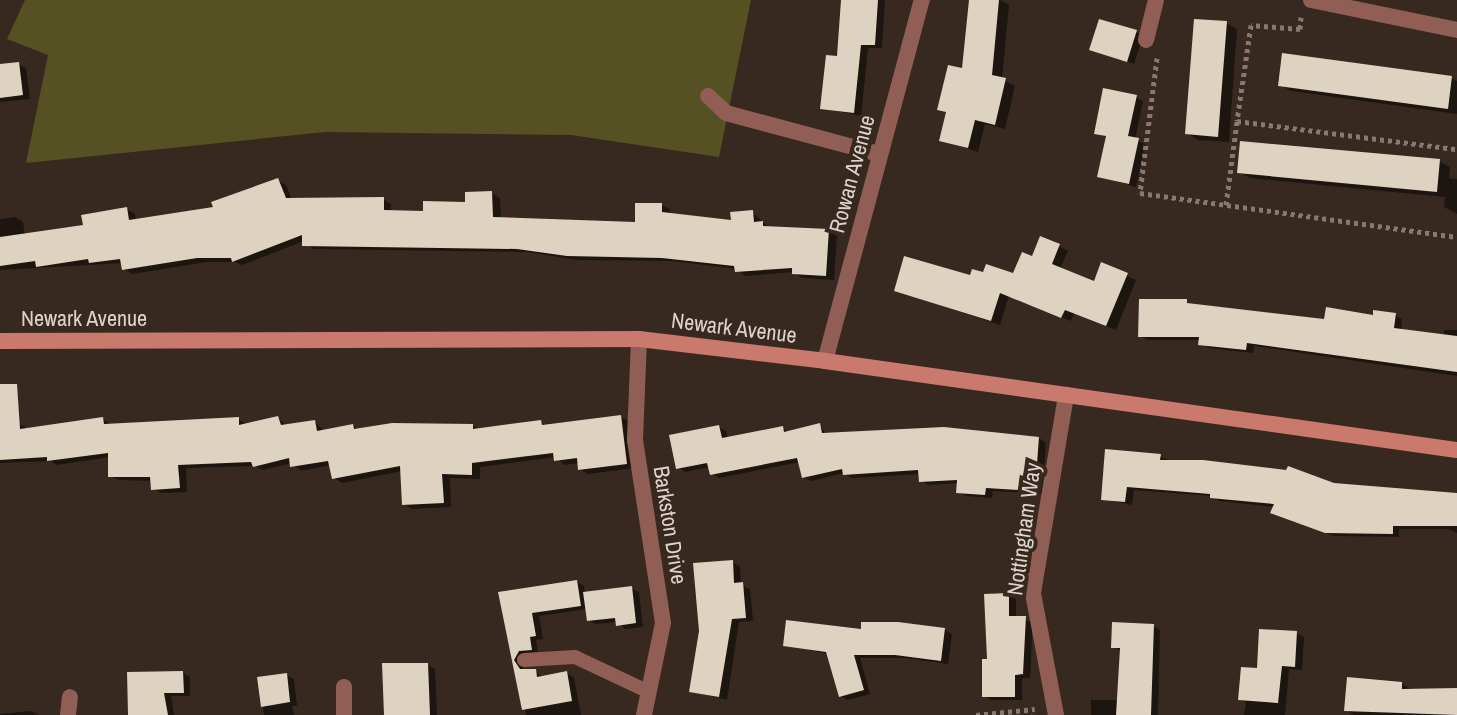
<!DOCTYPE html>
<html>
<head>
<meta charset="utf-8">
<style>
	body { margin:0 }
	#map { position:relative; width:1457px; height:715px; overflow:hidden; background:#37291f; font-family:"Archivo Narrow",sans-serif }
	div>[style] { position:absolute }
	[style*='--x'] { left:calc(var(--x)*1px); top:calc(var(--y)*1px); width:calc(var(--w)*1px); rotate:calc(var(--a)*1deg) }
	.green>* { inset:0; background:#555123 }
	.shadow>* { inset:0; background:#0007 }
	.building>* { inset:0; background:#ded2c0 }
	.path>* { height:5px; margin-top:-2.5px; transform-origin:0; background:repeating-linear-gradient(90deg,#857971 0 4px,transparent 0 8px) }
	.lane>* { height:14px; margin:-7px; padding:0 7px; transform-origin:7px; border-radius:7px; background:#915e56 }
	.street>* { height:16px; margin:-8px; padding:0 8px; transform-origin:8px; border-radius:8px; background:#915e56 }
	.secondary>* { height:16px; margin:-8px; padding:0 8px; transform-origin:8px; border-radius:8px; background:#ca796d }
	span { translate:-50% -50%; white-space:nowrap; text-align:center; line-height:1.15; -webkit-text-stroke:8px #37291f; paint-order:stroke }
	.street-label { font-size:22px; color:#ded4ce }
</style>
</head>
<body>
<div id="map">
	<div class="green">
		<i style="clip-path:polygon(25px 0,751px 0,719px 157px,571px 135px,325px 132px,26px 163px,48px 55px,7px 39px)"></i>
	</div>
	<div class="shadow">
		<i style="clip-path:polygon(843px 0,885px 0,882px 48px,868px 48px,861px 116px,822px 108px,839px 58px)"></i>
		<i style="clip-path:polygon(971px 0,1000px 0,1009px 5px,1002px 79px,1015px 86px,1005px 129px,985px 124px,978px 152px,941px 140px,947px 113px,939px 109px,964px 70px)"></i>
		<i style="clip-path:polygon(1226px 23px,1237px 29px,1229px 142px,1198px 140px,1187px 133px)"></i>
		<i style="clip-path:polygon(1136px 32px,1143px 36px,1134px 64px,1091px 49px)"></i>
		<i style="clip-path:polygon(18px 64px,26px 68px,30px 99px,0 102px,0 66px)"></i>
		<i style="clip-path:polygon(1451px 78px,1457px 81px,1457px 114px,1291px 91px,1280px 85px)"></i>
		<i style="clip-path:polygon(1136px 97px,1143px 101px,1135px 140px,1145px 144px,1136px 187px,1099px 176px,1108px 138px,1096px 133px)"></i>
		<i style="clip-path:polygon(1439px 161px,1450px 167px,1449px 178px,1457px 179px,1457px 214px,1444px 207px,1445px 197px,1250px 178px,1239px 172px)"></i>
		<i style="clip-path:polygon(278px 180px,286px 185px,292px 200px,383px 199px,391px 204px,391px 212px,425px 213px,467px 204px,491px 193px,500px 198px,501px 220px,637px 224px,661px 205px,670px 209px,670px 215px,733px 222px,752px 212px,770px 228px,829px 231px,837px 236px,834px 280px,802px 278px,794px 272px,745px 276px,737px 269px,672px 261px,577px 260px,527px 252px,313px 249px,304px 241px,242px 265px,236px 262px,207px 262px,132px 274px,124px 269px,123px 263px,0 270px,0 219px,15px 217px,23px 222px,25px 235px,85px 226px,127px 209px,135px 214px,136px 221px,216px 209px)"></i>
		<i style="clip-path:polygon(1059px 246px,1068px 251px,1060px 269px,1095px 283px,1102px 265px,1136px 280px,1116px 330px,1074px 313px,1071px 321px,1009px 296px,1000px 325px,896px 290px,972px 277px,1014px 276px,1033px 259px)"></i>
		<i style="clip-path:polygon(1186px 301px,1194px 306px,1326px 322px,1395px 315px,1402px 319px,1401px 331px,1444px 336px,1444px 330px,1457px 330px,1457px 376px,1254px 346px,1253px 353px,1208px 348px,1201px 340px,1148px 340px,1140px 336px)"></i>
		<i style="clip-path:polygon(620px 417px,629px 421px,635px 468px,588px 474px,580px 469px,579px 463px,564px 465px,556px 457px,480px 467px,480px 479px,450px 478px,451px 507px,412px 509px,404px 504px,402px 471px,342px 483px,334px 478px,331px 465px,301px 471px,292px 463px,263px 470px,255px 466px,186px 468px,187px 492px,161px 493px,153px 488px,152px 481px,119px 480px,110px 476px,110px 457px,57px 465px,51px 461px,0 463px,0 425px,19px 424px,27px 428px,102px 419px,111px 424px,238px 419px,246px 424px,278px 418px,287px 426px,315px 422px,324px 431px,352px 426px,360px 430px,473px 426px,480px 430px)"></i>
		<i style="clip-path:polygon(819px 425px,828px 435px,1039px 438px,1046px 443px,1042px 494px,993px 491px,992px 498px,966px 496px,958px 492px,959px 483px,928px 485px,921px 480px,920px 474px,852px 478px,844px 473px,811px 481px,803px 477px,800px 462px,719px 478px,712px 473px,710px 467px,685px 472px,678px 467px,719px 427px,726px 431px,728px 439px,782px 428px,790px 433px)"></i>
		<i style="clip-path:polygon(1160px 456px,1168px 460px,1333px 485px,1457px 495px,1457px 533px,1448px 529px,1399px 529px,1399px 537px,1334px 536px,1280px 516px,1275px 507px,1219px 501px,1212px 496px,1134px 490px,1132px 505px,1103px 499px)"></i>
		<i style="clip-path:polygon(732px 562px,740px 566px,741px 585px,750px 589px,753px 621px,739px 622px,727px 700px,691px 691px,701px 631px)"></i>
		<i style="clip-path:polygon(577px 582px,584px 586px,585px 594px,631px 588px,639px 592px,643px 627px,625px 629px,617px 622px,596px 624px,588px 620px,587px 609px,539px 616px,543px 639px,536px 640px,538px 653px,521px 665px,525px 671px,535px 671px,543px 678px,567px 673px,574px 678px,581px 715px,526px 715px,501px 594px)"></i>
		<i style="clip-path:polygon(1009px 595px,1016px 599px,1016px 618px,1033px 622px,1030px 678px,1022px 678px,1022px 700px,991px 700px,984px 696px,989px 661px)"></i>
		<i style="clip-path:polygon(863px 624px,945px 630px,952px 634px,948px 664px,904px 658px,860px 658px,870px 694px,848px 700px,840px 696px,828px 654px,785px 645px,863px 631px)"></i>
		<i style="clip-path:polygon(1153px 626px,1160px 630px,1158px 715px,1091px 715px,1091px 700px,1119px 700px,1120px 651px,1113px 646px)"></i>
		<i style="clip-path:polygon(1296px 633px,1304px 637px,1302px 670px,1289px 669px,1285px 715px,1244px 715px,1246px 702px,1240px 699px,1259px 670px)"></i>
		<i style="clip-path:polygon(428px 665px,435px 669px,437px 715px,388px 715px)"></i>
		<i style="clip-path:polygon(183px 673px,190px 677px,190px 696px,171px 696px,174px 715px,130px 715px)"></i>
		<i style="clip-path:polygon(286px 675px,294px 679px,297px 706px,292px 706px,294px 715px,264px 715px,259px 678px)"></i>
		<i style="clip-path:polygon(1402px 684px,1411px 689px,1457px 690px,1457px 715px,1354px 715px,1346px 710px)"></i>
		<i style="clip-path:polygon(31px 711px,39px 715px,0 715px,0 714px)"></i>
	</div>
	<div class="building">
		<i style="clip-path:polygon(841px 0,878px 0,875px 45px,861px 45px,854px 113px,820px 109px,826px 55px,837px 56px)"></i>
		<i style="clip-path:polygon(969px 0,999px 0,992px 75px,1006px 78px,995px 125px,975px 120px,968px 148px,939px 141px,946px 112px,937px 110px,948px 65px,962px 68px)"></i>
		<i style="clip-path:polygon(1099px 19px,1137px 30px,1127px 62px,1089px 50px)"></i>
		<i style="clip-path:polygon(1194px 19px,1227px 21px,1218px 137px,1185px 134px)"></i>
		<i style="clip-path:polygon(1282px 53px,1452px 76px,1448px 109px,1278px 86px)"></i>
		<i style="clip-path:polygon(19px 62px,23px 95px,0 98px,0 64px)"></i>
		<i style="clip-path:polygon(1103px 88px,1137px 95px,1128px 136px,1139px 138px,1129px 184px,1097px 177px,1106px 136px,1094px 134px)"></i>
		<i style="clip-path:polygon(1240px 141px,1440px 159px,1437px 192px,1237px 173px)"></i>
		<i style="clip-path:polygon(278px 178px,286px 198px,384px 197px,384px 210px,423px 211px,423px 201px,465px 202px,465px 192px,492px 191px,493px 217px,635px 222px,635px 203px,662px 203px,662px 212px,731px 220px,730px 212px,753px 210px,754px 222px,763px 221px,763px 226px,829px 229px,826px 276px,792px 274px,792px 268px,735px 272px,734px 266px,662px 258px,567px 256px,517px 249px,302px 246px,302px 235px,232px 262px,231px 258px,197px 258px,122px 270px,120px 259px,89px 263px,88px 259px,36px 267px,35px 261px,0 266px,0 237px,83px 225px,81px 215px,127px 207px,129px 220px,213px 207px,211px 202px)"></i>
		<i style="clip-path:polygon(1040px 236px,1060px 244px,1052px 264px,1094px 281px,1101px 262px,1128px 273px,1106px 326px,1065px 310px,1061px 318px,1000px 293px,991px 321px,894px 291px,904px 256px,970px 275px,972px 269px,983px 272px,986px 264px,1013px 273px,1022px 252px,1032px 256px)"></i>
		<i style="clip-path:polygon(1139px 299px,1187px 299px,1187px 303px,1324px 319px,1326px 307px,1373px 315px,1373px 310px,1396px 313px,1394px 328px,1457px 336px,1457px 372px,1247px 343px,1246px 350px,1198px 345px,1199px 337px,1138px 337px)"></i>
		<i style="clip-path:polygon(0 384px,17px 384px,20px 429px,103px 417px,104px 424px,239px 417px,239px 425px,278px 416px,281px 425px,315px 420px,317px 431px,353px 424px,354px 429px,392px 423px,473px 424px,473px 429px,541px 420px,542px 425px,621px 415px,627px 464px,578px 470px,577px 458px,554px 461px,553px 453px,472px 463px,472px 475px,442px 474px,444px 503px,402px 505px,400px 466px,332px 479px,328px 461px,290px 467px,289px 458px,253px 467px,251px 462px,178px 465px,180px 488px,151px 490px,150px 477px,108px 477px,108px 453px,47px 461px,47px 457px,0 460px)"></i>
		<i style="clip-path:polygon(820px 423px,822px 433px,944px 427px,1039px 437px,1035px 491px,986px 488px,985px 495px,956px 493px,957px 480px,919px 482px,918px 470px,843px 475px,842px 469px,802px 478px,797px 458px,710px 475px,707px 463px,676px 469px,669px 435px,719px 425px,722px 438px,783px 426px,784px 432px)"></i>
		<i style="clip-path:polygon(1105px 449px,1161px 454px,1160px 460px,1203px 460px,1286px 470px,1288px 466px,1334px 483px,1457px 493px,1457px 526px,1393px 526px,1393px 534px,1325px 533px,1270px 513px,1274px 504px,1210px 498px,1210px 494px,1127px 487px,1125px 502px,1101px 500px)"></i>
		<i style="clip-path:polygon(733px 560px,734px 583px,743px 582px,746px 618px,732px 619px,719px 697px,689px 692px,699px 631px,693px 563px)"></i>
		<i style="clip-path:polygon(577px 580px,581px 606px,532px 613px,536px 636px,530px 637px,532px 650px,519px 651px,514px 660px,520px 669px,536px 669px,537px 677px,567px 671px,572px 701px,522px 710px,498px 592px)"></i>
		<i style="clip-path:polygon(632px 586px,636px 623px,616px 626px,615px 618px,587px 621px,583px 592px)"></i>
		<i style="clip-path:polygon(1009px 593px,1009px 616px,1026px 616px,1023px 674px,1015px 675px,1015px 697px,982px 697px,982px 659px,987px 659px,984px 594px)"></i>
		<i style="clip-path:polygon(786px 620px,861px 629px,861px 622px,898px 622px,945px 628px,941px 661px,895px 655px,854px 655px,864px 690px,839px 697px,826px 652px,783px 646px)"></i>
		<i style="clip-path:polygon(1112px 622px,1154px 624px,1151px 715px,1116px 715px,1120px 648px,1111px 648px)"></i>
		<i style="clip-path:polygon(1259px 629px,1297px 631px,1295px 667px,1282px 666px,1278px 703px,1238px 700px,1241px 667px,1257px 668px)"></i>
		<i style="clip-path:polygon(382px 663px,428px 663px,430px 715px,384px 715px)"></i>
		<i style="clip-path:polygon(183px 671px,184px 693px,164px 693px,168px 715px,128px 715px,127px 672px)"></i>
		<i style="clip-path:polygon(287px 673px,290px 702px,261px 707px,257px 677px)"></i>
		<i style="clip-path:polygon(1347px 677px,1402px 682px,1402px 689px,1457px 688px,1457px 715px,1344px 711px)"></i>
	</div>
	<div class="path">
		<i style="--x:1301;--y:17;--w:12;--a:95"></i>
		<i style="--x:1300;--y:29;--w:49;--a:-175.3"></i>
		<i style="--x:1251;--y:25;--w:97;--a:98.3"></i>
		<i style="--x:1237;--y:121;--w:222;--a:7.3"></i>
		<i style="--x:1157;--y:58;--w:136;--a:97.2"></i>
		<i style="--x:1140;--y:193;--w:320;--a:7.9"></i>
		<i style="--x:1226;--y:205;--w:85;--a:-82.5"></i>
		<i style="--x:976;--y:715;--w:59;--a:-5.8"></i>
	</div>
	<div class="lane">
		<i style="--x:524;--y:660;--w:51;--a:-3.4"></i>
		<i style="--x:575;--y:657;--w:82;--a:25.3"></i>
	</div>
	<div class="street">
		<i style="--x:1311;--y:0;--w:149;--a:11.6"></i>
		<i style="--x:1146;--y:40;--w:41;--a:-76"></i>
		<i style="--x:708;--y:96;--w:25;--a:43"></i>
		<i style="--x:726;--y:113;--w:158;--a:15"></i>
		<i style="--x:639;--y:339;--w:101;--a:92.3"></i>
		<i style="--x:635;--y:440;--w:185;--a:81.3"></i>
		<i style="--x:663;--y:623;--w:94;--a:101.7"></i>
		<i style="--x:825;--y:361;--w:374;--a:-75"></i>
		<i style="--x:344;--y:687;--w:28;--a:90"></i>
		<i style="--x:68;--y:715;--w:18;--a:-84"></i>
		<i style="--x:1056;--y:715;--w:124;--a:-100.7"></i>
		<i style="--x:1033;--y:593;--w:201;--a:-80.5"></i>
	</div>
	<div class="secondary">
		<i style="--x:0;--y:341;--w:639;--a:-0.18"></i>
		<i style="--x:639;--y:339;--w:187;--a:6.7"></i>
		<i style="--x:825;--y:361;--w:638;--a:8.02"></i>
	</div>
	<div class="street-label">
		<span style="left:852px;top:174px;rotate:-75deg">Rowan Avenue</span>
		<span style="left:84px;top:319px">Newark Avenue</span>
		<span style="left:734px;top:328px;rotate:7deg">Newark Avenue</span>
		<span style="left:670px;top:525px;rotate:81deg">Barkston Drive</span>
		<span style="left:1024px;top:529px;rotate:-82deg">Nottingham Way</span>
	</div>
</div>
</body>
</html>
